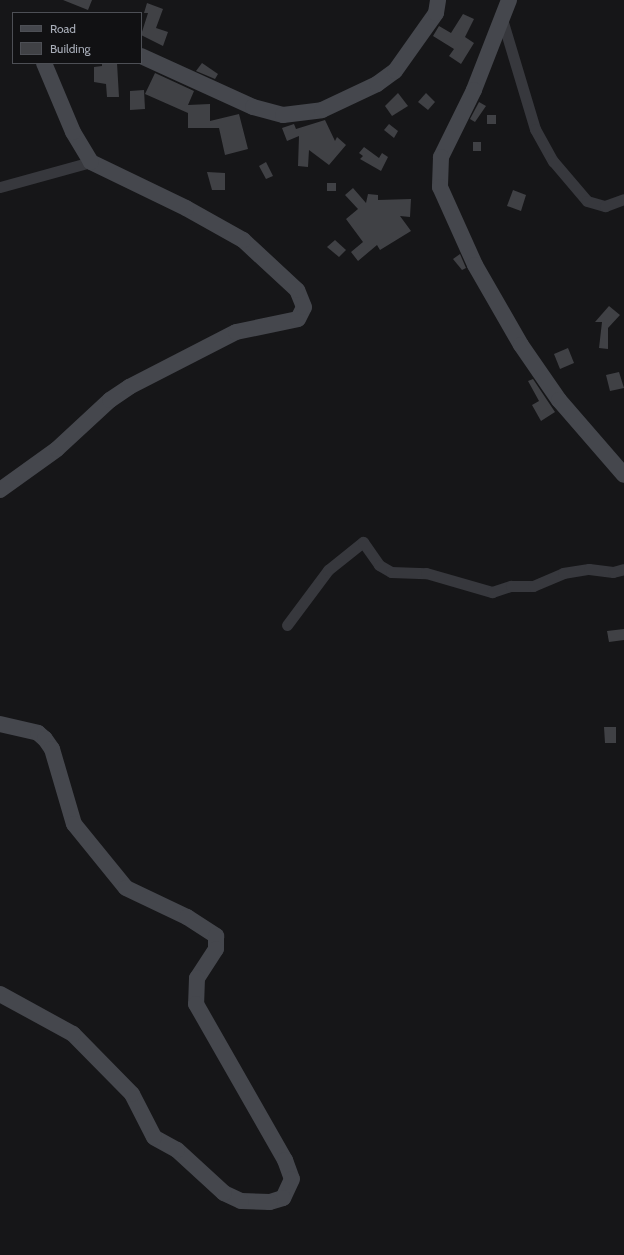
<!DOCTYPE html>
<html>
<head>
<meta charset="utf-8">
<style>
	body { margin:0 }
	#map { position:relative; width:624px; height:1255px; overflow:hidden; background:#161618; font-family:Cabin,sans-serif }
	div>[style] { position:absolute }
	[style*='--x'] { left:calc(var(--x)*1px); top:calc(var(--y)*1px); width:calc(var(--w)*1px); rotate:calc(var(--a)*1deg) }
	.building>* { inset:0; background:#404145 }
	.street>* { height:11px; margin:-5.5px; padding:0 5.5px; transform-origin:5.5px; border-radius:5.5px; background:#37383d }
	.secondary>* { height:16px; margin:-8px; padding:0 8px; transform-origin:8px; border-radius:8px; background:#45474d }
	span { translate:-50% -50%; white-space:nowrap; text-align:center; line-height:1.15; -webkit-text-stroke:4px #111113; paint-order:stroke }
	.legend { position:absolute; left:12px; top:12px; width:130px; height:52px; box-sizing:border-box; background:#111113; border:1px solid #4d4f55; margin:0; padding:5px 7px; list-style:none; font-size:12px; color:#a8adb8 }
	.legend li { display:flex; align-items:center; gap:8px; height:20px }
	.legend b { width:20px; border:1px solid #4d4f55 }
</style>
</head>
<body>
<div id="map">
	<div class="building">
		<i style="clip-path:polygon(63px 0,92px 0,88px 10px)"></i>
		<i style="clip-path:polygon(147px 3px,163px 9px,156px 28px,168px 32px,163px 46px,141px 35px,148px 13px,144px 13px)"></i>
		<i style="clip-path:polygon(463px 14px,474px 19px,465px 37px,474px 43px,461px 64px,449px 56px,454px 49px,433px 36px,439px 26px,451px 33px)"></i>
		<i style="clip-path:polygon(102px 63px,117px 63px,119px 97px,107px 97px,106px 84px,94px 82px,94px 67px,102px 66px)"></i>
		<i style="clip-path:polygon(202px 63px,218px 74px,215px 79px,196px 71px)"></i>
		<i style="clip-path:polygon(155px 73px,194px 91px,188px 105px,210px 104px,210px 121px,239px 114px,248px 149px,225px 155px,219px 128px,188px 128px,188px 113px,145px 94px)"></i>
		<i style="clip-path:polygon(144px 90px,145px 109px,130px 110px,130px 91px)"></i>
		<i style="clip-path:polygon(398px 93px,408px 106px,392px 116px,385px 106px)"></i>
		<i style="clip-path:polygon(426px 93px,435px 102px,428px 110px,418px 102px)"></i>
		<i style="clip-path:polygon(479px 102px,486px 106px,475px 122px,470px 119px)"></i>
		<i style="clip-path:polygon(487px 115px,496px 115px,496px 124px,487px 124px)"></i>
		<i style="clip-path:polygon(325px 120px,335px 141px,337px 137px,346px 145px,329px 165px,309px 150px,308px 167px,298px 166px,299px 136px,287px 141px,282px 128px,294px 124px,296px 129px)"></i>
		<i style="clip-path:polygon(389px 124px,398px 131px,394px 138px,384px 130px)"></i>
		<i style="clip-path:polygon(473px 142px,481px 142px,481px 151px,473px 151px)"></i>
		<i style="clip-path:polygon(364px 147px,379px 158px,382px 153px,388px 157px,381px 171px,360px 159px,363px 156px,359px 153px)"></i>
		<i style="clip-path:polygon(266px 162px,273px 176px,266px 179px,259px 166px)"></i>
		<i style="clip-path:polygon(207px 172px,225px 173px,225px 190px,212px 190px)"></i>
		<i style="clip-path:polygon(327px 183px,336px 183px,336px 191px,327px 191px)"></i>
		<i style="clip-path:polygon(353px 188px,366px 203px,368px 194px,378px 195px,378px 200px,411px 199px,410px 217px,400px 216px,411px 231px,380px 250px,377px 245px,358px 261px,351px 252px,363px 242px,346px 219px,358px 209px,345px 195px)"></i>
		<i style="clip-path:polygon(513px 190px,526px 195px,521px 211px,507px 206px)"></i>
		<i style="clip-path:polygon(335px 240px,346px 250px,339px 257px,327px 247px)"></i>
		<i style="clip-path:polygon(460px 254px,466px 268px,462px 270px,453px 259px)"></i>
		<i style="clip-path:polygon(609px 306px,620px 315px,608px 328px,608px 349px,599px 348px,602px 322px,595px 322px)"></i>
		<i style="clip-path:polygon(568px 348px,574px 363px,560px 369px,554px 354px)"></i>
		<i style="clip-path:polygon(619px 372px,624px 388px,610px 391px,606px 375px)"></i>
		<i style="clip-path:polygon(533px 379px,555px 412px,541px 421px,532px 405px,539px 401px,528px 381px)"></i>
		<i style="clip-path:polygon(624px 629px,624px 640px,609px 642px,607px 631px)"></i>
		<i style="clip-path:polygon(604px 727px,616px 727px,616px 743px,605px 743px)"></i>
	</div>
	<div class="street">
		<i style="--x:502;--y:19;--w:115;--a:73.3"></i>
		<i style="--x:535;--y:129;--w:37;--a:61"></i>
		<i style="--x:553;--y:161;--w:52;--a:49.6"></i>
		<i style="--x:587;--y:201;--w:19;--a:16"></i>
		<i style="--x:605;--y:206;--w:20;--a:-20"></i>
		<i style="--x:0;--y:187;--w:94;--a:-15.4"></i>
		<i style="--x:287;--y:625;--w:69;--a:-53.3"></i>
		<i style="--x:328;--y:570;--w:45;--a:-38.7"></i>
		<i style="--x:363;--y:542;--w:28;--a:55"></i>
		<i style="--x:379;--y:565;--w:14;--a:30"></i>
		<i style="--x:391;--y:572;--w:35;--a:2"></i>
		<i style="--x:426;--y:573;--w:69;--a:16.1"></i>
		<i style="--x:492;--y:592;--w:20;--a:-18"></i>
		<i style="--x:511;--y:586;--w:22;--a:0"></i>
		<i style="--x:533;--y:586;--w:33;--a:-23"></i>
		<i style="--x:563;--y:573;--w:26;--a:-9"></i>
		<i style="--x:589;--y:569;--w:24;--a:7"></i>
		<i style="--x:613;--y:572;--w:11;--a:-15"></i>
	</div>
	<div class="secondary">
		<i style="--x:509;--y:0;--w:97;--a:111.3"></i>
		<i style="--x:474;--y:90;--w:75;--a:116.2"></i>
		<i style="--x:441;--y:157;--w:30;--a:92"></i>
		<i style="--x:440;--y:187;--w:85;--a:65.8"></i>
		<i style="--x:475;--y:265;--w:92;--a:60.1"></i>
		<i style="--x:521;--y:345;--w:67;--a:55.4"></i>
		<i style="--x:559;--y:400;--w:99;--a:49.1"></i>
		<i style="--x:141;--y:56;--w:123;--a:24.5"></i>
		<i style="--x:253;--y:107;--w:31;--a:15"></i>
		<i style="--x:283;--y:115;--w:39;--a:-7"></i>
		<i style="--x:322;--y:110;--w:61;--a:-25.3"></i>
		<i style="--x:377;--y:84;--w:22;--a:-36"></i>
		<i style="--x:395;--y:71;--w:71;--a:-54.7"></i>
		<i style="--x:436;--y:13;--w:13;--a:-81"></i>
		<i style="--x:0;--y:490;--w:70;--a:-35.7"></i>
		<i style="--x:57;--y:449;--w:72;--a:-42.8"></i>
		<i style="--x:110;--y:400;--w:23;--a:-34"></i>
		<i style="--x:129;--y:387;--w:120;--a:-27.2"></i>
		<i style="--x:236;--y:332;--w:63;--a:-11.8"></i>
		<i style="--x:298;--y:319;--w:13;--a:-63"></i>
		<i style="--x:304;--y:307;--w:18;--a:-112"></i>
		<i style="--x:297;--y:290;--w:74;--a:-137.2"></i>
		<i style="--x:243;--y:240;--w:65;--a:-150.7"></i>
		<i style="--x:186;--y:208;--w:106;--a:-154.2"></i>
		<i style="--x:91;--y:162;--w:35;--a:-121"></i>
		<i style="--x:73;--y:132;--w:75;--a:-112.8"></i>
		<i style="--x:0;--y:724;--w:39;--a:13"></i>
		<i style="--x:38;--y:733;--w:9;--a:41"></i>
		<i style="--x:45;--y:739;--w:12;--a:55"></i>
		<i style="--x:52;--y:749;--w:78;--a:73.7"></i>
		<i style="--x:74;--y:824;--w:82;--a:50.9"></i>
		<i style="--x:126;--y:888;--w:68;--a:25.4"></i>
		<i style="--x:187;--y:917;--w:35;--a:33"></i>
		<i style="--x:216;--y:936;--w:13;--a:90"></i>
		<i style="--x:216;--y:949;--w:35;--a:123"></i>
		<i style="--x:197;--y:978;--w:26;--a:92"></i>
		<i style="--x:196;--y:1004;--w:180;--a:60.3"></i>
		<i style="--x:285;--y:1160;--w:20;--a:70"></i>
		<i style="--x:292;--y:1179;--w:21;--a:115"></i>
		<i style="--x:283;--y:1198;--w:14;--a:163"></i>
		<i style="--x:270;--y:1202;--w:29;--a:-178"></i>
		<i style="--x:241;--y:1201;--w:19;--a:-155"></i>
		<i style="--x:224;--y:1193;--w:64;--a:-137.5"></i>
		<i style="--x:177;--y:1150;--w:26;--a:-151"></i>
		<i style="--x:154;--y:1137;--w:48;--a:-117.1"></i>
		<i style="--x:132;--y:1094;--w:84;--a:-134.5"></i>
		<i style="--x:73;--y:1034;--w:83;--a:-151.3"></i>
	</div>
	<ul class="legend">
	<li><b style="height:5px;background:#45474d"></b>Road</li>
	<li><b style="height:11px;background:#404145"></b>Building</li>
	</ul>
</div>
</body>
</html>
